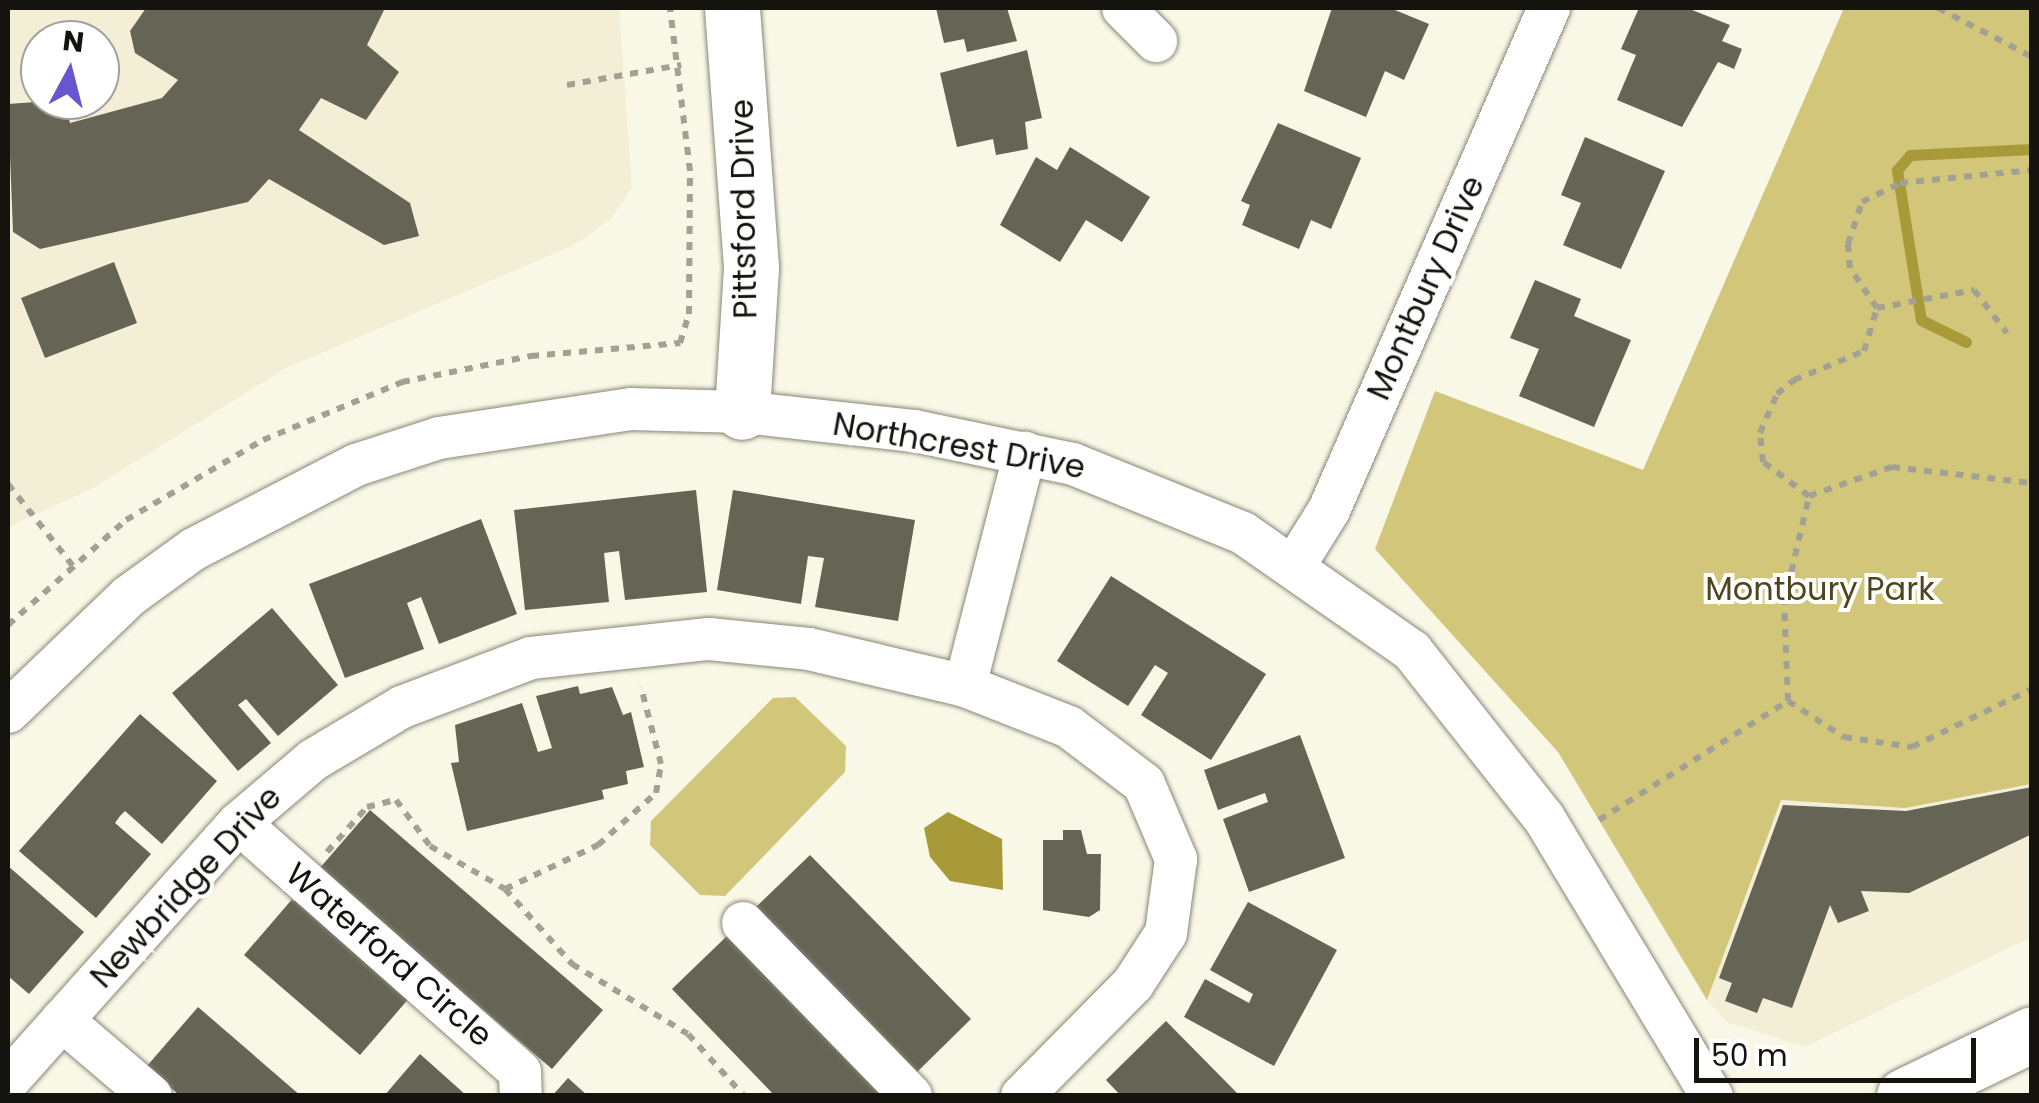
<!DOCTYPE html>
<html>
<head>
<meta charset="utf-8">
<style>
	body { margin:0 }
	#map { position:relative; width:2039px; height:1103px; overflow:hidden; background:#f9f7e6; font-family:Poppins,sans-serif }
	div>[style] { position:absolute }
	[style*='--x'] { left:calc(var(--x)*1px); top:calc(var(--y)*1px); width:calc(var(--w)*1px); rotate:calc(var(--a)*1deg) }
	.built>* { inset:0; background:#f2efd6 }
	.green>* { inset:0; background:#d2c67a }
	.water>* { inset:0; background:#a89a38 }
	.stream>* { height:11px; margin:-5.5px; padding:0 5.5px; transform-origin:5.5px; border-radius:5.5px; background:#a89a38 }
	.building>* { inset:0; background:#666455 }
	.path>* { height:6px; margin-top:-3px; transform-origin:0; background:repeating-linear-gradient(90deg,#a2a194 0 8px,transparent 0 16px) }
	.roads { filter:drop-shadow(0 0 2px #888676) drop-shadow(0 0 2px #888676) }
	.street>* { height:42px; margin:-21px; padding:0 21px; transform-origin:21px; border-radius:21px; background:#fff }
	.secondary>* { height:55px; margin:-27.5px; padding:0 27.5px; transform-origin:27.5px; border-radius:27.5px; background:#fff }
	.primary>* { height:55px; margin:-27.5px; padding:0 27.5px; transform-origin:27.5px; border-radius:27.5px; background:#fff }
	span { translate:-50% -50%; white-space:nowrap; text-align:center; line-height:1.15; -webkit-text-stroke:8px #fff; paint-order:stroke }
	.street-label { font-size:32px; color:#14130d }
	.park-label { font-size:32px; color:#4c451d }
	.frame { position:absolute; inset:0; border:10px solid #14130d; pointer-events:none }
	.north { position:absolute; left:20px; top:20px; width:100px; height:100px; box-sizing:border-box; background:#fff; border:2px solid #a1a19e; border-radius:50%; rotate:7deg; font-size:28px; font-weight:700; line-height:40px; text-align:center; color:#14130d }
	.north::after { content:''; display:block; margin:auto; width:35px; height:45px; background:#6657d0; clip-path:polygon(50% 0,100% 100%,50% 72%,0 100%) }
	.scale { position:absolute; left:1694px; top:1038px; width:282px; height:45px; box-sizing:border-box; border:5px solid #14130d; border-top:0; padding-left:12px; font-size:30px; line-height:35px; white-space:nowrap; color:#14130d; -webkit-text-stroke:8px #fff; paint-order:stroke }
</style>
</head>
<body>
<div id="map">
	<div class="built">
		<i style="clip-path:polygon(evenodd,8px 8px,619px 8px,632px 188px,611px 219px,572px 246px,284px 369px,93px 488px,8px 527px,8px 8px,40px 40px,100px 40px,100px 100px,40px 100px,40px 40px)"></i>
		<i style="clip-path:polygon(2031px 784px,2031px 937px,1805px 1047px,1727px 1022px,1707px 1000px,1781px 800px,1905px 808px)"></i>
	</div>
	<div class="green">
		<i style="clip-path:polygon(1844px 8px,2031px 8px,2031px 784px,1905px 808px,1781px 800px,1707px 1000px,1558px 752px,1375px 549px,1435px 391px,1643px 470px)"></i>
		<i style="clip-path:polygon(795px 697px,846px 746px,845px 772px,725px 896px,700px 895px,650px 845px,651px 821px,773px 698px)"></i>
	</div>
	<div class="water">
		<i style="clip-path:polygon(948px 812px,1002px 839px,1003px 890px,950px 881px,930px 857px,924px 828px)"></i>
	</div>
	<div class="stream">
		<i style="--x:1966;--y:342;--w:50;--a:-153.9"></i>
		<i style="--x:1921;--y:320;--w:152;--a:-99.1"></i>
		<i style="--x:1897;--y:170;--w:20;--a:-49"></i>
		<i style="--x:1910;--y:155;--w:122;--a:-2.8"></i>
	</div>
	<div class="building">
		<i style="clip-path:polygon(146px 8px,385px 8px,367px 45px,399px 72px,366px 120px,321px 98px,299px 130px,410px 203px,419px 236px,384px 245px,269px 179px,248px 202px,40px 249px,13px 232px,8px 104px,64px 100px,70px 123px,162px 98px,178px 80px,135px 53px,130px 31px)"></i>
		<i style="clip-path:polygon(936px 8px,1007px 8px,1017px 41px,967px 52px,964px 39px,944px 43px)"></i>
		<i style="clip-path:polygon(1332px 8px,1390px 8px,1429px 24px,1404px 80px,1385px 71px,1366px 117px,1304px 91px)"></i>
		<i style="clip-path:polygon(1639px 8px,1687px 8px,1730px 25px,1722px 41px,1742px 49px,1734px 69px,1718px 62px,1682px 127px,1617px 100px,1636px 55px,1621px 49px)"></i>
		<i style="clip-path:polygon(1027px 50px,1042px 118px,1025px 122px,1028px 149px,996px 155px,993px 139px,957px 147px,940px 73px)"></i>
		<i style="clip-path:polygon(1278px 123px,1361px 158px,1331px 229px,1311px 220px,1299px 249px,1242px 225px,1250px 205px,1241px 201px)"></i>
		<i style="clip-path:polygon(1585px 137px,1665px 171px,1621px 269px,1563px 245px,1581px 203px,1561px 195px)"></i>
		<i style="clip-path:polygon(1070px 147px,1150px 197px,1122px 242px,1086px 220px,1060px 262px,1000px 225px,1036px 157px,1057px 170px)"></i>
		<i style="clip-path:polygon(114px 262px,137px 323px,45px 358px,21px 298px)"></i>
		<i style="clip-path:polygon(1535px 280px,1581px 299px,1574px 316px,1631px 340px,1594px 427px,1519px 396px,1539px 349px,1510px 338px)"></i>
		<i style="clip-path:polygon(696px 490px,707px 592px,625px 600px,619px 551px,604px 553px,609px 602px,525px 610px,514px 510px)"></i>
		<i style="clip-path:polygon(733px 490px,915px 520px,898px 621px,815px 607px,824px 558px,808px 556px,801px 604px,717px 590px)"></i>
		<i style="clip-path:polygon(481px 519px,517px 614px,439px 644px,421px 597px,407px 603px,424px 649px,345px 678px,309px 584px)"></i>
		<i style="clip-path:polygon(1111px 576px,1266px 674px,1211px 760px,1141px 715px,1168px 673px,1155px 665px,1128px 706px,1057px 661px)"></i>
		<i style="clip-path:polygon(272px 608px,338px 685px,278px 736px,246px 699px,238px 705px,271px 743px,238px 771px,172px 693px)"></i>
		<i style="clip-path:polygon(578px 686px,580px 694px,612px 687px,623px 715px,631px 712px,644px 767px,626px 771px,628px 784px,602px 790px,604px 799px,467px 831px,451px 763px,459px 762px,455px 725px,522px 703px,538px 752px,552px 748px,536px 696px)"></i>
		<i style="clip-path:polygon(140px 714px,217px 781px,162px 844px,125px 811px,120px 816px,115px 823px,151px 854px,96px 918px,19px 851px)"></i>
		<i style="clip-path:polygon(1300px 735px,1345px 858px,1249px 892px,1223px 819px,1268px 802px,1265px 793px,1218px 810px,1204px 770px)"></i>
		<i style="clip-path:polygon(2032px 787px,2032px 834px,1909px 893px,1861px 891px,1869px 911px,1838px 923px,1830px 905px,1792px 1008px,1763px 998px,1757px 1013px,1725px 1001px,1732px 983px,1719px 978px,1783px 805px,1906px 811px)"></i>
		<i style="clip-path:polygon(370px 810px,603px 1010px,552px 1069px,319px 869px)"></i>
		<i style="clip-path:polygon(1063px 830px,1081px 830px,1087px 854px,1101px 854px,1100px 910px,1089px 917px,1043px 910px,1043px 840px,1063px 840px)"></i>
		<i style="clip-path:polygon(810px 855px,971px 1019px,915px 1074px,754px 909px)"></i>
		<i style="clip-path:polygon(8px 866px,84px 932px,29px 994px,8px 976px)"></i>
		<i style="clip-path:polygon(294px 897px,411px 996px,360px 1055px,244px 955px)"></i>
		<i style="clip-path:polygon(1248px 902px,1337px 950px,1274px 1066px,1184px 1017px,1205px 979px,1249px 1003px,1253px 994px,1210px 970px)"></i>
		<i style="clip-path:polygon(728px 935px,884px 1096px,775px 1096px,672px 989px)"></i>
		<i style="clip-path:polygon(198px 1007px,301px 1096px,180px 1096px,147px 1066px)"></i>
		<i style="clip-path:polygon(1166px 1021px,1237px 1093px,1235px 1096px,1121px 1096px,1106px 1080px)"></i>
		<i style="clip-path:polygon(420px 1054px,467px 1096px,384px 1096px)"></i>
		<i style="clip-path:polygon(568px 1078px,588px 1096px,552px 1096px)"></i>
	</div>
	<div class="path">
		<i style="--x:1938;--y:8;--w:106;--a:27.5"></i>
		<i style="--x:567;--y:85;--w:116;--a:-10"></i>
		<i style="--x:1877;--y:308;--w:99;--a:-10.5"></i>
		<i style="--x:1974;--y:290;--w:54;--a:52.5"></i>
		<i style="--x:8;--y:484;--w:105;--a:51.6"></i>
		<i style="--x:1809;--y:496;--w:57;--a:-143.5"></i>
		<i style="--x:1763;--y:462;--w:29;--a:-96"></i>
		<i style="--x:1760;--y:433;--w:43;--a:-66.4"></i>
		<i style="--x:1777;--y:394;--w:22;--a:-39"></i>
		<i style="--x:1794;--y:380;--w:76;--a:-22.5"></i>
		<i style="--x:1864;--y:351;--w:45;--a:-73.2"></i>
		<i style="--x:1877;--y:308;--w:48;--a:-124"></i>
		<i style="--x:1850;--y:268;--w:24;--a:-95"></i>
		<i style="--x:1848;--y:244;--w:44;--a:-71.6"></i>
		<i style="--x:1862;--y:202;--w:42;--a:-26.6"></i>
		<i style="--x:1900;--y:183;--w:133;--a:-5.6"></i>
		<i style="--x:8;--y:625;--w:158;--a:-41.7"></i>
		<i style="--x:126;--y:520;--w:159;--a:-30.3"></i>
		<i style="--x:263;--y:440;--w:151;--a:-22.6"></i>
		<i style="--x:402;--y:382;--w:132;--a:-11.4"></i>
		<i style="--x:531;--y:356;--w:150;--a:-5"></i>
		<i style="--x:680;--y:343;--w:30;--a:-73"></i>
		<i style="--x:689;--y:314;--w:143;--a:-89.6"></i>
		<i style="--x:690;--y:171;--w:164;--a:-97"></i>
		<i style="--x:1788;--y:701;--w:98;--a:-92.3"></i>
		<i style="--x:1784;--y:603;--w:110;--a:-76.8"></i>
		<i style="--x:1809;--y:496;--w:88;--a:-19.3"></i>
		<i style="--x:1892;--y:467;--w:141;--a:6.5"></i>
		<i style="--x:1788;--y:701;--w:67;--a:32.7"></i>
		<i style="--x:1844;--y:737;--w:69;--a:8.4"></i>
		<i style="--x:1912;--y:747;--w:133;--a:-25.8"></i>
		<i style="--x:1599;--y:820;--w:223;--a:-32.2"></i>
		<i style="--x:327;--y:852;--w:60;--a:-48.4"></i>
		<i style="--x:367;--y:807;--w:30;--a:-14"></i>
		<i style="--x:396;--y:800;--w:57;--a:53.5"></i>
		<i style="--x:430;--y:846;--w:86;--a:29.8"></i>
		<i style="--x:505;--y:889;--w:101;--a:48.2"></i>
		<i style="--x:572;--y:964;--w:135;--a:31.1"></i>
		<i style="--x:688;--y:1034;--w:84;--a:47.9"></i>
		<i style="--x:505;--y:889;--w:103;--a:-25.3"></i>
		<i style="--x:598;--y:845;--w:78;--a:-41.9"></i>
		<i style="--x:656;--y:793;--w:29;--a:-80"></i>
		<i style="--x:661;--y:764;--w:80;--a:-104.6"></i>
	</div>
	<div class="roads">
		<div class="street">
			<i style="--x:1123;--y:8;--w:47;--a:45"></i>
			<i style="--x:1296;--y:563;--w:62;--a:-58.1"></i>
			<i style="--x:1329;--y:510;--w:548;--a:-66.33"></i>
			<i style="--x:965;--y:686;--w:241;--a:-75.6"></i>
			<i style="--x:8;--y:712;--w:168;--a:-43.8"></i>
			<i style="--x:129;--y:596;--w:80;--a:-35.9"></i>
			<i style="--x:194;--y:549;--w:182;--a:-27.4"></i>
			<i style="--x:356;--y:465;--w:87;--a:-18"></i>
			<i style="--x:439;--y:438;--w:194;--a:-8.6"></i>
			<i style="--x:631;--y:409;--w:111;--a:1.5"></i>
			<i style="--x:742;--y:412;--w:174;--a:6.3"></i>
			<i style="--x:915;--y:431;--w:161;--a:11.8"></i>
			<i style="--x:1073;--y:464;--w:183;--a:22.1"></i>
			<i style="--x:1243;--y:533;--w:206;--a:34.9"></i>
			<i style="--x:1412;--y:651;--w:213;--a:51.7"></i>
			<i style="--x:1544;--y:818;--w:325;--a:58.9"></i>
			<i style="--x:239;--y:823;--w:375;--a:41.5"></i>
			<i style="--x:520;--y:1072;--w:24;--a:88"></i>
			<i style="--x:743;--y:923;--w:241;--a:45.8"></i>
			<i style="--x:62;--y:1020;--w:117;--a:40.5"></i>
			<i style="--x:8;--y:1081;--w:346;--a:-48.2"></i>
			<i style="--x:239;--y:823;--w:97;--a:-40.4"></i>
			<i style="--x:313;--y:760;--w:104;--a:-30.8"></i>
			<i style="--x:402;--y:707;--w:138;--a:-20.8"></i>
			<i style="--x:531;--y:658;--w:179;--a:-6.1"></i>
			<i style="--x:709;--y:639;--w:100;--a:5.7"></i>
			<i style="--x:809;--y:649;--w:160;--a:13.3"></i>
			<i style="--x:965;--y:686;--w:112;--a:21.5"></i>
			<i style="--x:1069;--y:727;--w:94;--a:37.2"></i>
			<i style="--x:1144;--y:784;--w:82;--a:66.9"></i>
			<i style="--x:1176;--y:859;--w:75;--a:97.7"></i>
			<i style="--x:1166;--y:933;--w:61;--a:122.9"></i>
			<i style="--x:1133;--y:984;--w:158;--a:134.7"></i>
		</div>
		<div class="secondary">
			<i style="--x:732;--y:8;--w:261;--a:85.8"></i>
			<i style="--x:751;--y:268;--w:144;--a:93.6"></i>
		</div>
		<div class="primary">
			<i style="--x:1904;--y:1096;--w:142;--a:-25.8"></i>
		</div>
	</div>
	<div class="street-label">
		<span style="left:744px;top:209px;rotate:-91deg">Pittsford Drive</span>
		<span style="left:1426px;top:288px;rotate:-66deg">Montbury Drive</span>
		<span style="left:959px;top:446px;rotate:10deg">Northcrest Drive</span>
		<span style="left:186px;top:887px;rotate:-47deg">Newbridge Drive</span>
		<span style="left:389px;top:955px;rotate:41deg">Waterford Circle</span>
	</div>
	<div class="park-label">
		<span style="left:1820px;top:589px">Montbury Park</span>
	</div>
	<div class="frame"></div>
	<div class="north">N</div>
	<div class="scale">50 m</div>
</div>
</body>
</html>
